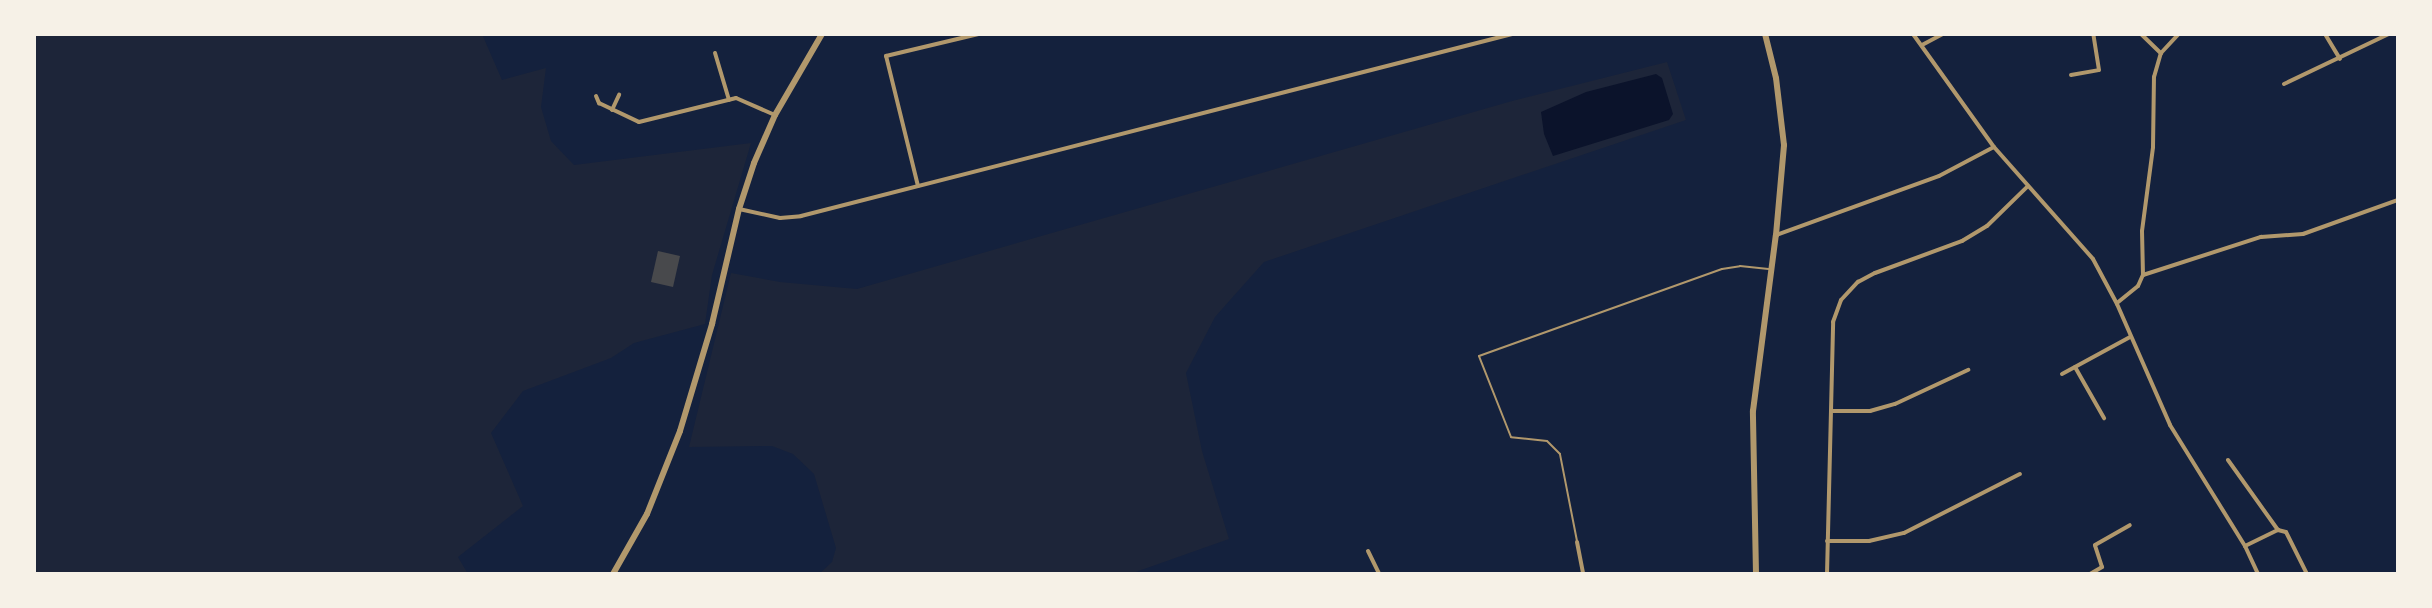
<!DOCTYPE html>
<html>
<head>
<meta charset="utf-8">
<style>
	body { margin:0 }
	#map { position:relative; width:2432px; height:608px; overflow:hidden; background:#14213d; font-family:Poppins,sans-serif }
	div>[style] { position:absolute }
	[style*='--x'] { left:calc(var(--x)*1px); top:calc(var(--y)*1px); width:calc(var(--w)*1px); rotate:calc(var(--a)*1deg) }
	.green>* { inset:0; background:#1d2539 }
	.water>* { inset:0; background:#0b132b }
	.building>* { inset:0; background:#48494c }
	.service>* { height:2px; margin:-1px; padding:0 1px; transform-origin:1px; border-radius:1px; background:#b1986c }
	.minor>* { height:4px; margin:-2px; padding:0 2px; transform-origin:2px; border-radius:2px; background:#b1986c }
	.tertiary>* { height:6px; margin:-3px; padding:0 3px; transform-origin:3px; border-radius:3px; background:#b1986c }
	span { translate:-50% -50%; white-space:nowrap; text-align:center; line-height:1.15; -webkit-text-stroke:8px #f6f1e7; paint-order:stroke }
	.frame { position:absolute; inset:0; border:36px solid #f6f1e7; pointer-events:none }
</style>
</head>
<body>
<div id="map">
	<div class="green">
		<i style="clip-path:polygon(34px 34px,482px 34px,502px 80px,546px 68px,541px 107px,551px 141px,574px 165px,751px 143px,712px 275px,705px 324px,634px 343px,611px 358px,523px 391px,491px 433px,523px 506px,458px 557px,468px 574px,34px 574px)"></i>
		<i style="clip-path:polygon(1667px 62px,1686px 120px,1264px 262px,1215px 317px,1186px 373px,1202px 451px,1229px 539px,1130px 574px,819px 574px,832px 562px,836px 548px,814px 474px,793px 454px,772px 446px,689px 447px,731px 273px,780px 282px,857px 289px,1512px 101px)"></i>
	</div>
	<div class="water">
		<i style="clip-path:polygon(1656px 74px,1662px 78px,1673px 114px,1669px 120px,1553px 156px,1544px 134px,1541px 112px,1586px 92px)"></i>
	</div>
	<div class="building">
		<i style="clip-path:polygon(658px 251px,680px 256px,673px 287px,651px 282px)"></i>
	</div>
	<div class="service">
		<i style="--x:1577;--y:541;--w:89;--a:-101.1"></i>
		<i style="--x:1560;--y:454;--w:18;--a:-135"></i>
		<i style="--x:1547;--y:441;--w:36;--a:-174"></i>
		<i style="--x:1511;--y:437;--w:87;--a:-111.6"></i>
		<i style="--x:1479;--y:356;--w:258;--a:-19.7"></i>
		<i style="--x:1722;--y:269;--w:18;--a:-9"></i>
		<i style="--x:1740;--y:266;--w:31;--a:6"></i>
	</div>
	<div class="minor">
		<i style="--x:1913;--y:34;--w:139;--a:54.4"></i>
		<i style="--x:1994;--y:147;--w:149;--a:48.5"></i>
		<i style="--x:2093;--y:259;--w:51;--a:61.9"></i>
		<i style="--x:2117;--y:304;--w:132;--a:66.3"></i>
		<i style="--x:2170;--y:425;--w:142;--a:58.2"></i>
		<i style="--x:2245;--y:546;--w:31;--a:65"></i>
		<i style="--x:2141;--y:34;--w:28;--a:44"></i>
		<i style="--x:2325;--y:34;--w:29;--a:59"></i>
		<i style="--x:1922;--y:45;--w:24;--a:-28"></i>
		<i style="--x:715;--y:53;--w:49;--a:73.4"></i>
		<i style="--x:2071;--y:75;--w:28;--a:-10"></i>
		<i style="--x:2099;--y:70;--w:36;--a:-99"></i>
		<i style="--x:2284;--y:84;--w:116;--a:-25.5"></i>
		<i style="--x:596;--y:96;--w:8;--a:67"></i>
		<i style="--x:599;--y:103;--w:44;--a:25.4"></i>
		<i style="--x:639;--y:122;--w:100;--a:-13.9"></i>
		<i style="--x:736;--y:98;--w:43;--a:23.6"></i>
		<i style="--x:612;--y:110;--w:17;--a:-65"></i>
		<i style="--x:918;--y:186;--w:134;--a:-103.8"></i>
		<i style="--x:886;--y:56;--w:95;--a:-13.4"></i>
		<i style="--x:739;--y:209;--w:42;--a:12.4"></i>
		<i style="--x:780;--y:218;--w:21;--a:-5"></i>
		<i style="--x:801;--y:216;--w:734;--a:-14.36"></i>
		<i style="--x:1776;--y:235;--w:173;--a:-19.9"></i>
		<i style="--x:1939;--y:176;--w:62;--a:-27.8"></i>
		<i style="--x:2143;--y:275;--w:124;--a:-17.9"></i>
		<i style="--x:2261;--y:237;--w:42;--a:-4.1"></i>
		<i style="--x:2303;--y:234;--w:101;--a:-19.7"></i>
		<i style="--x:2117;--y:303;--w:27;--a:-39"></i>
		<i style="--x:2138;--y:286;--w:12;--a:-66"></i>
		<i style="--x:2143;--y:275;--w:44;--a:-91.3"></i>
		<i style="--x:2142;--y:231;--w:85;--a:-82.5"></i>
		<i style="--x:2153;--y:147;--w:70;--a:-89.2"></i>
		<i style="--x:2154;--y:77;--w:25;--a:-74"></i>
		<i style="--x:2161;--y:53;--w:26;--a:-47"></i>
		<i style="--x:2075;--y:367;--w:59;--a:60.4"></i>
		<i style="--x:2062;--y:374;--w:77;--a:-28.6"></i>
		<i style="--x:1832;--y:411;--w:38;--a:0"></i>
		<i style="--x:1870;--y:411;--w:26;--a:-16"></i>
		<i style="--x:1895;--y:404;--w:81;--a:-25"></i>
		<i style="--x:2228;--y:460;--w:86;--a:54.5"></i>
		<i style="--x:2278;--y:530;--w:8;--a:14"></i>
		<i style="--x:2286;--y:532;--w:47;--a:63.4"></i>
		<i style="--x:1827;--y:541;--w:42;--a:0"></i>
		<i style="--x:1869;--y:541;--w:36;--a:-13"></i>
		<i style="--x:1904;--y:533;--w:130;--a:-27"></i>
		<i style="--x:1577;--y:542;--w:33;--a:79"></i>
		<i style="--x:2245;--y:546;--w:37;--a:-26"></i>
		<i style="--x:1368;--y:551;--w:25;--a:64"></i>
		<i style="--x:1827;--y:574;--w:252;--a:-88.6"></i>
		<i style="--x:1833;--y:322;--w:23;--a:-70"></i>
		<i style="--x:1841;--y:300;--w:25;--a:-47"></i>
		<i style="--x:1858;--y:282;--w:19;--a:-28"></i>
		<i style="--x:1875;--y:273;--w:93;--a:-20.2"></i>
		<i style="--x:1962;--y:241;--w:29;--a:-31"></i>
		<i style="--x:1987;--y:226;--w:56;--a:-44.3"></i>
		<i style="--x:2090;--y:574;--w:14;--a:-30"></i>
		<i style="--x:2102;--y:567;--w:23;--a:-108"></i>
		<i style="--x:2095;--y:545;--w:40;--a:-29.7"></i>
	</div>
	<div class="tertiary">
		<i style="--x:613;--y:574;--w:69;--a:-60.5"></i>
		<i style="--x:647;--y:514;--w:89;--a:-68.3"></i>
		<i style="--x:680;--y:431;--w:112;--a:-73.3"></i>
		<i style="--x:712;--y:324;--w:118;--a:-76.8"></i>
		<i style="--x:739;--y:209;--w:48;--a:-71.9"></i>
		<i style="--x:754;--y:163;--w:52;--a:-66.4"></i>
		<i style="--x:775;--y:115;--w:94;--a:-59.9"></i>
		<i style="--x:1756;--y:574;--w:163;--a:-91.1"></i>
		<i style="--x:1753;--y:411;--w:177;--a:-82.6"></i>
		<i style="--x:1776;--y:235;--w:90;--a:-84.9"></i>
		<i style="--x:1784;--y:145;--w:67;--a:-96.8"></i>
		<i style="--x:1776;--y:78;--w:45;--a:-104"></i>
	</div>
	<div class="frame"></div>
</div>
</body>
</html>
